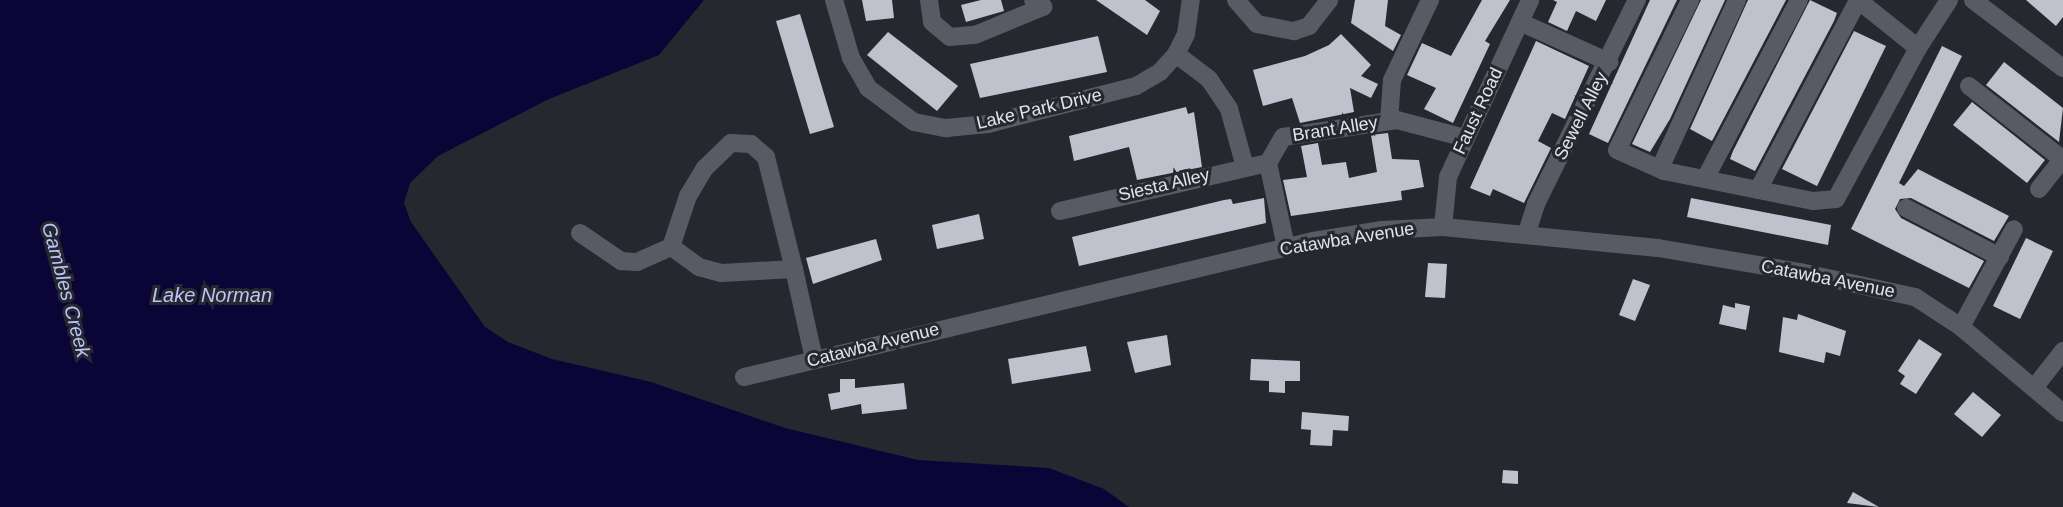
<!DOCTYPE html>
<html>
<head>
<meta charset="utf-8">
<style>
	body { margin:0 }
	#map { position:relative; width:2063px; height:507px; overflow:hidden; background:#262830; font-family:Arial,sans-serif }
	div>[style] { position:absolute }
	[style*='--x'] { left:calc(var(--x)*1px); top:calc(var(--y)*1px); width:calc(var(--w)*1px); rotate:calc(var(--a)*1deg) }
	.water>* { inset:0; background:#0a0437 }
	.building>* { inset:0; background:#bfc1cd }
	.minor>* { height:18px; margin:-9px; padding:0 9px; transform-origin:9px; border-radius:9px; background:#585a64 }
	span { translate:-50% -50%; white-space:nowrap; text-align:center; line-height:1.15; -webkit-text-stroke:6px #262830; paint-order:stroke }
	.street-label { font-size:18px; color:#e3e4ea }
	.water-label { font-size:20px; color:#bac4f8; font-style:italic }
</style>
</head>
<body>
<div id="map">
	<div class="water">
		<i style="clip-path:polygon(0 0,704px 0,659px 55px,549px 99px,438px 156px,410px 183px,404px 203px,411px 222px,485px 327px,508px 342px,552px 359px,651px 382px,785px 428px,918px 460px,1049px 468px,1104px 489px,1129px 507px,0 507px)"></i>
	</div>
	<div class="building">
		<i style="clip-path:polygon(862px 0,892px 0,894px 18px,866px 21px)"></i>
		<i style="clip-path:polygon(981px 0,1001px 0,1004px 11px,966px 22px,961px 5px)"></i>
		<i style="clip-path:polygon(1096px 0,1145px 0,1160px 11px,1147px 35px)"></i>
		<i style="clip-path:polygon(1355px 0,1388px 0,1385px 26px,1401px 35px,1393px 51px,1351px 23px)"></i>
		<i style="clip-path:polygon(1482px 0,1510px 0,1485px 41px,1490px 44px,1453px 123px,1424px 109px,1436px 88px,1407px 75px,1422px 43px,1451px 56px)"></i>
		<i style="clip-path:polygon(1553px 0,1606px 0,1596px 21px,1576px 11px,1567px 31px,1548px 22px,1557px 2px)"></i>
		<i style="clip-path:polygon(1650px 0,1677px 0,1608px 143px,1589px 134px)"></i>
		<i style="clip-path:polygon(1701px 0,1725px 0,1670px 119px,1650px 152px,1632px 144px)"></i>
		<i style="clip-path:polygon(1748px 0,1786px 0,1712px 141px,1690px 129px)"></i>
		<i style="clip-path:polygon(1810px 0,1837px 13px,1834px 21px,1755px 171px,1730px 159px,1733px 151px)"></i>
		<i style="clip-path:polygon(2026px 0,2063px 0,2063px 17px,2056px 26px)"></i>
		<i style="clip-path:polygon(800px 14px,834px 127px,810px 134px,776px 21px)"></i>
		<i style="clip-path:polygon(1854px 31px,1886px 46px,1817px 186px,1782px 169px)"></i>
		<i style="clip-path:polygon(888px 32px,958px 86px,937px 111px,867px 55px)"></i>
		<i style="clip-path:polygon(1341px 34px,1371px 65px,1361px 76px,1378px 84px,1371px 98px,1350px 88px,1354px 112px,1300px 123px,1292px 98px,1263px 106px,1253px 70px,1305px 56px,1329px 45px)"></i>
		<i style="clip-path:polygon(1098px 36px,1107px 72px,980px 98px,970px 64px)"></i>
		<i style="clip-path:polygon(1536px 41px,1589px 66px,1565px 119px,1552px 113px,1538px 141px,1551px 148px,1524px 203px,1493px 189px,1490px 196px,1470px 188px)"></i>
		<i style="clip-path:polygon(1942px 46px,1962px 56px,1899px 183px,1904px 186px,1918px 169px,2009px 216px,1994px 241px,1911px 198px,1900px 199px,1895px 209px,1901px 218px,1984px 261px,1969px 288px,1851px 229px)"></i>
		<i style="clip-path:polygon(2004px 62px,2063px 108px,2059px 142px,1986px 85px)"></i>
		<i style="clip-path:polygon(1972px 102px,2045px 160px,2027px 183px,1953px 125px)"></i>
		<i style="clip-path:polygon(1186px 107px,1188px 114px,1194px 112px,1202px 167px,1137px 180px,1129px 147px,1074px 161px,1069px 136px)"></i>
		<i style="clip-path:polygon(1388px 133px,1392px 159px,1419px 160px,1424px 187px,1401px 191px,1402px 200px,1291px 216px,1283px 180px,1307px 177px,1301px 146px,1318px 143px,1322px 165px,1346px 162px,1349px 178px,1377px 172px,1371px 135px)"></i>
		<i style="clip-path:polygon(1264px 198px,1266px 223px,1079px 266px,1072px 237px,1224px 200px,1231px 199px,1233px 204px)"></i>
		<i style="clip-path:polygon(1691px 198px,1831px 225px,1828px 245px,1687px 217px)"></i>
		<i style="clip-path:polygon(979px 214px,984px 239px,937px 249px,932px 225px)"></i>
		<i style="clip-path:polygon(2026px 238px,2053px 251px,2020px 319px,1993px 306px)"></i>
		<i style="clip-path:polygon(876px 239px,882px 260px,813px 284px,806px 258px)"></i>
		<i style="clip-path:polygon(1428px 263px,1447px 264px,1445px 298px,1425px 297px)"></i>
		<i style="clip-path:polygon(1633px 279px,1650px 285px,1635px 321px,1619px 315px)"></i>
		<i style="clip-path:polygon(1735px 303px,1750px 306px,1746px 330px,1719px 324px,1723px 305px,1735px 308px)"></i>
		<i style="clip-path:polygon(1798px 314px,1846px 331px,1840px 356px,1826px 352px,1824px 363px,1779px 352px,1783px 317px,1797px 320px)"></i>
		<i style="clip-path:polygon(1167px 335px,1171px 365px,1135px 373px,1127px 342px)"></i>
		<i style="clip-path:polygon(1919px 339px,1942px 354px,1916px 394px,1900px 384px,1905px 376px,1898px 371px)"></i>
		<i style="clip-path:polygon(1086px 346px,1091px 371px,1012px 384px,1008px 359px)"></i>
		<i style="clip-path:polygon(1251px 359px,1300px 361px,1300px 381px,1285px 381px,1285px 393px,1269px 392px,1269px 381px,1250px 380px)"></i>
		<i style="clip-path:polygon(840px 379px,855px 379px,855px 388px,904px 383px,907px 409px,862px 414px,861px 404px,831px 410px,828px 394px,840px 392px)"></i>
		<i style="clip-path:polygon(1973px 392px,2001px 415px,1982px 437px,1954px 414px)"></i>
		<i style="clip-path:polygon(1302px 412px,1349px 416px,1348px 431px,1333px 430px,1332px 446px,1310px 445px,1311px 430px,1301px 429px)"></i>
		<i style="clip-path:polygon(1503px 470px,1518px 471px,1518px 484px,1502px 483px)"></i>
		<i style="clip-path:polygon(1853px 492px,1879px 507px,1847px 503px)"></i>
	</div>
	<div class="minor">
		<i style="--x:834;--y:0;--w:60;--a:73.7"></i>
		<i style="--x:851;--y:58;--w:34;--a:60"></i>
		<i style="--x:868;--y:88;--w:57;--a:36.5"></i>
		<i style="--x:914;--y:122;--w:33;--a:11"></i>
		<i style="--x:946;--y:128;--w:42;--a:-5.4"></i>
		<i style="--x:988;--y:124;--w:153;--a:-14.4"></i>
		<i style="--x:1136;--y:86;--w:28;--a:-30"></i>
		<i style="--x:1160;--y:72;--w:24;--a:-48"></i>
		<i style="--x:1176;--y:54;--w:22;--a:-63"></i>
		<i style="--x:1186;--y:34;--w:34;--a:-82"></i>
		<i style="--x:929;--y:0;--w:22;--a:82"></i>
		<i style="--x:932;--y:22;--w:23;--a:40"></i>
		<i style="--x:950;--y:37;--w:25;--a:-5"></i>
		<i style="--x:975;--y:35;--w:74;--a:-22.4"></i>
		<i style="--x:1043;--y:7;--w:12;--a:-145"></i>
		<i style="--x:1236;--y:0;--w:32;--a:49"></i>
		<i style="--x:1257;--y:24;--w:38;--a:11"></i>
		<i style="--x:1294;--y:31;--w:16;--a:-18"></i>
		<i style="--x:1309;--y:26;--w:33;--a:-52"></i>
		<i style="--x:1737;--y:0;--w:183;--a:114.6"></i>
		<i style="--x:1661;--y:166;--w:6;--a:59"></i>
		<i style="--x:1664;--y:171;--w:152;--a:11.4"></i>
		<i style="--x:1813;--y:201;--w:23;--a:-5"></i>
		<i style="--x:1836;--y:199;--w:172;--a:-61.5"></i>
		<i style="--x:1918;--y:48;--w:57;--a:-57.1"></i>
		<i style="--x:1858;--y:0;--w:77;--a:38.7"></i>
		<i style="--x:1973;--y:0;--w:113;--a:37.1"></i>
		<i style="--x:1520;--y:22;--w:98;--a:24.2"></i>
		<i style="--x:1176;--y:54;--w:41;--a:37.1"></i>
		<i style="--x:1209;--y:79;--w:36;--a:56"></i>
		<i style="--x:1229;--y:109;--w:60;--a:74.6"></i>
		<i style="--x:1969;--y:86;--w:118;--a:38.1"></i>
		<i style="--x:1389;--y:121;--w:41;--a:-85.8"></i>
		<i style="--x:1392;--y:80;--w:89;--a:-64.6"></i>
		<i style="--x:1664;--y:171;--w:51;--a:-155.9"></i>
		<i style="--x:1617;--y:150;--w:167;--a:-64"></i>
		<i style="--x:1705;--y:179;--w:202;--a:-62.3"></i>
		<i style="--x:2039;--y:189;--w:39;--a:-52"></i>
		<i style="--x:1758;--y:190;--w:215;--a:-62.2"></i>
		<i style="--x:1906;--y:208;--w:106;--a:27.5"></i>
		<i style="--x:1060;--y:211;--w:213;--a:-13"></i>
		<i style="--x:1443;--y:227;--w:50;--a:-84.3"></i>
		<i style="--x:1448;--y:177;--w:195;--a:-65.1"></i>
		<i style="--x:1527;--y:232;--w:29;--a:-72"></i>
		<i style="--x:1536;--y:204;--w:228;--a:-63.7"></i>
		<i style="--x:580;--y:233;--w:50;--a:34.3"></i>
		<i style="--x:621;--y:261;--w:16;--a:4"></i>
		<i style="--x:637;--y:262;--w:37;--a:-24"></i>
		<i style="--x:1286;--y:247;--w:86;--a:-102.1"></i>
		<i style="--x:1268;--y:163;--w:30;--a:-60"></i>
		<i style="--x:1283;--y:137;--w:115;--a:-8.5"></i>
		<i style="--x:1397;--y:120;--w:70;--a:14.8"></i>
		<i style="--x:794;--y:269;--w:73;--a:176.9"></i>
		<i style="--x:721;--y:273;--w:23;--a:-165"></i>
		<i style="--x:699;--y:267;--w:34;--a:-144"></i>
		<i style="--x:671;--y:247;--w:54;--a:-71.6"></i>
		<i style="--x:688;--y:196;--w:33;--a:-59"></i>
		<i style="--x:705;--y:168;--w:36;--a:-44"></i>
		<i style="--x:731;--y:143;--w:20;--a:3"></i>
		<i style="--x:751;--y:144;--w:20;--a:41"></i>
		<i style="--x:766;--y:157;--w:115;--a:76"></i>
		<i style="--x:794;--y:269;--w:92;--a:77.5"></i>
		<i style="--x:1961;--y:327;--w:111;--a:-61.6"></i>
		<i style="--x:744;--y:377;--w:585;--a:-13.44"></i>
		<i style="--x:1313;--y:241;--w:70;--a:-9.1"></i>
		<i style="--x:1382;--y:230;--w:61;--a:-2.8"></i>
		<i style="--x:1443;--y:227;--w:216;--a:5.6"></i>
		<i style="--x:1658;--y:248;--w:144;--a:9.6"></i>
		<i style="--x:1800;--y:272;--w:118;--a:12.3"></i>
		<i style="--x:1915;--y:297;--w:55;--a:33.1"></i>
		<i style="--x:1961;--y:327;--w:133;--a:40.1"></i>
		<i style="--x:2034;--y:388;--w:47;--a:-51.9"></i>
	</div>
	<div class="street-label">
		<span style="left:1039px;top:109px;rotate:-13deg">Lake Park Drive</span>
		<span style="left:1478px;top:111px;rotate:-65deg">Faust Road</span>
		<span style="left:1581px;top:116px;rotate:-63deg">Sewell Alley</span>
		<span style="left:1335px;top:129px;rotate:-9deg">Brant Alley</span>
		<span style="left:1164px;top:185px;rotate:-13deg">Siesta Alley</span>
		<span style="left:1347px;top:239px;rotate:-9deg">Catawba Avenue</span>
		<span style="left:1828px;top:279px;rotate:11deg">Catawba Avenue</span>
		<span style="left:873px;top:345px;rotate:-14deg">Catawba Avenue</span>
	</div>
	<div class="water-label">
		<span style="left:66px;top:290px;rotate:75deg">Gambles Creek</span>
		<span style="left:212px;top:295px">Lake Norman</span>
	</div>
</div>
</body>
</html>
